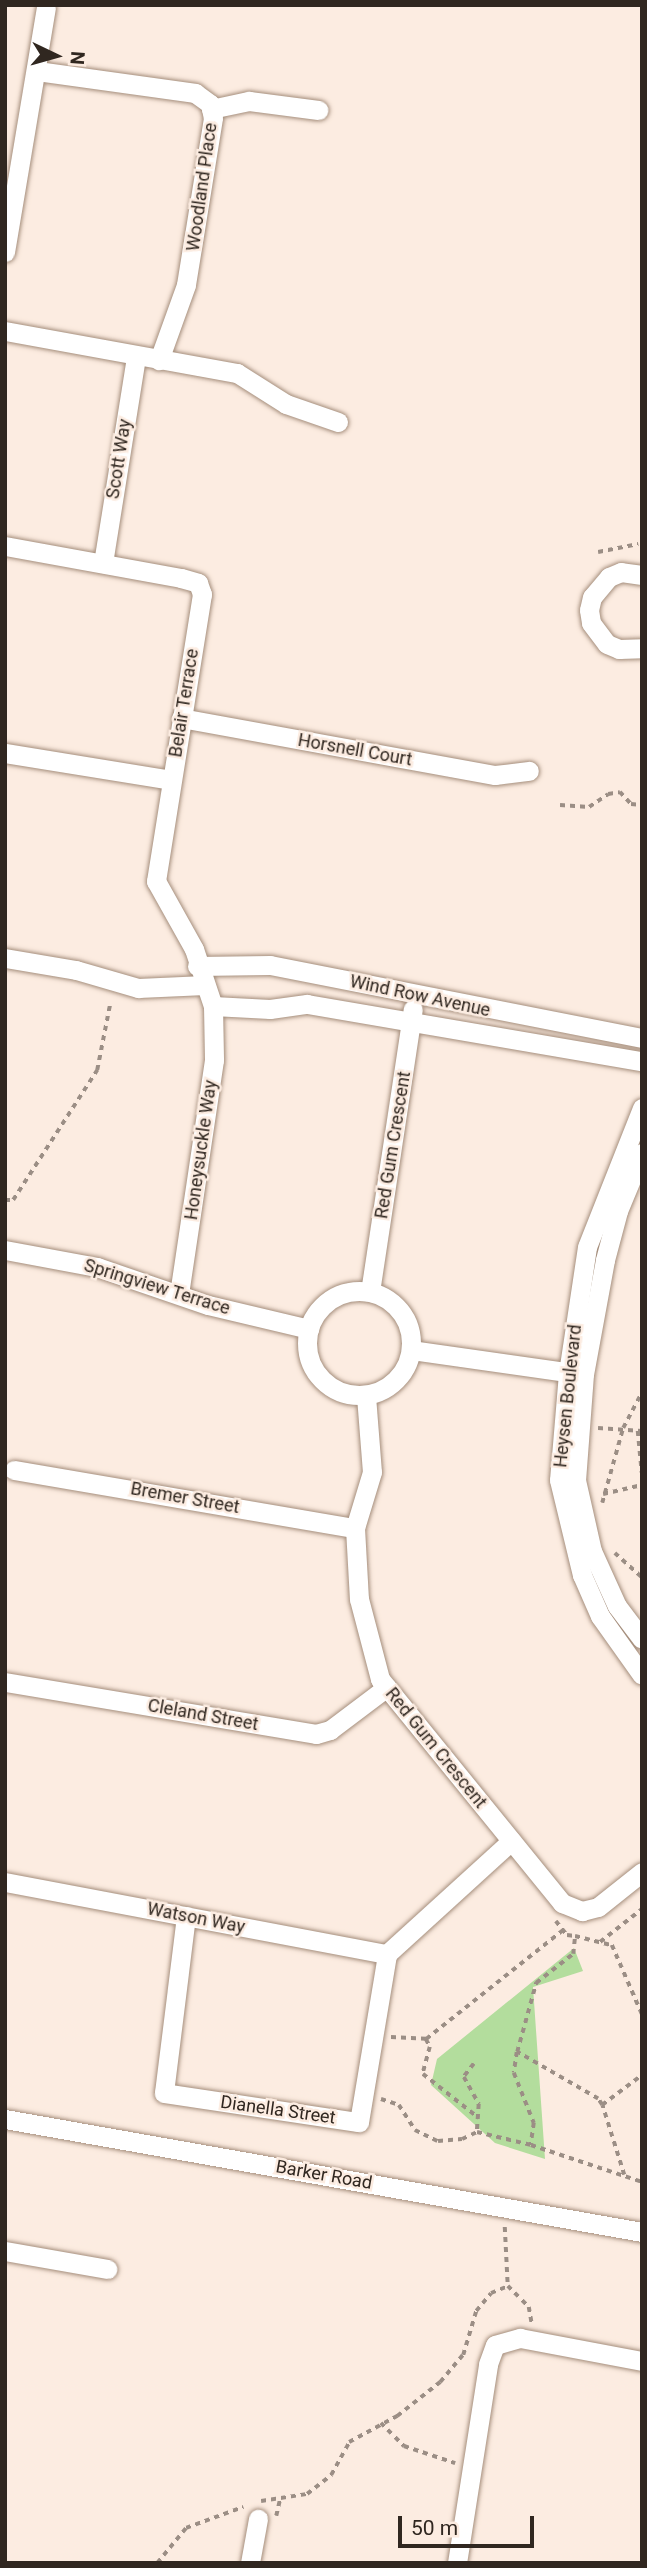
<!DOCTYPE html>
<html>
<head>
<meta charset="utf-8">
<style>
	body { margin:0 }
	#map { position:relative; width:647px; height:2568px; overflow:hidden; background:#fcece1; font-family:Roboto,sans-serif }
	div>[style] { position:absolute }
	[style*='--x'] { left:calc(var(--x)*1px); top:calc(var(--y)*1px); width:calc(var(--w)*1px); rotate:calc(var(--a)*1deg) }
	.green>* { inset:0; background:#b3dd9d }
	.path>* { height:3.5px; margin-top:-1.75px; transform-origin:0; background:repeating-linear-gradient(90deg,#9b8e85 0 5px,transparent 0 10px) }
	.roads { filter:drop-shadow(0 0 2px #a58e7c) drop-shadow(0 0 2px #a58e7c) }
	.street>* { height:19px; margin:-9.5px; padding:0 9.5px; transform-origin:9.5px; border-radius:9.5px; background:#fff }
	.street>.ring { margin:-9.5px; padding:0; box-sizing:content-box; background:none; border:19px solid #fff; border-radius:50% }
	span { translate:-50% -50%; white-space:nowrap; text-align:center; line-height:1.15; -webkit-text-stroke:5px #fcece1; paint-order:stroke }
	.street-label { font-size:18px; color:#302720 }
	.frame { position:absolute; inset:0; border:7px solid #302720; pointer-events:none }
	.north { position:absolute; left:21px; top:21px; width:70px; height:70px; -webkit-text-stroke:5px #fcece1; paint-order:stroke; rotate:95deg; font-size:19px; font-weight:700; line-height:28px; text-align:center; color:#302720 }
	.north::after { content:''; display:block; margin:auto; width:24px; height:32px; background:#302720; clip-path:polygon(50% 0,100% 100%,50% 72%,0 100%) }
	.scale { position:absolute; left:398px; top:2516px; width:136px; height:32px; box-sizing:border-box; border:4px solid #302720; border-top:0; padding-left:9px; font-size:21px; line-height:24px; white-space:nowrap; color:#302720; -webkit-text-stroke:5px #fcece1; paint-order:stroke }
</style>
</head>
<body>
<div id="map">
	<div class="green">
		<i style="clip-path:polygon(574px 1948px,583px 1971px,533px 1987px,545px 2159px,495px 2143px,431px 2085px,437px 2059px)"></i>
	</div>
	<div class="path">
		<i style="--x:598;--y:552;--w:41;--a:-11.3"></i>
		<i style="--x:560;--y:805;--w:29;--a:4"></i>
		<i style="--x:589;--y:807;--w:23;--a:-34"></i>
		<i style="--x:608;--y:794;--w:12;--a:-9"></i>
		<i style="--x:620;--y:792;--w:16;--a:47"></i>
		<i style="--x:631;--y:804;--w:11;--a:5"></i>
		<i style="--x:5;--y:1200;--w:8;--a:0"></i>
		<i style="--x:13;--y:1200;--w:155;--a:-57.1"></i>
		<i style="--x:97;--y:1070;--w:67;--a:-78.9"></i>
		<i style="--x:598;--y:1428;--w:44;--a:3.9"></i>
		<i style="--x:638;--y:1431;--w:42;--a:84.6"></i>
		<i style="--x:603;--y:1494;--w:40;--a:-13"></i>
		<i style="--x:602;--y:1503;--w:78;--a:-74.4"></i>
		<i style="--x:623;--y:1428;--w:41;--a:-62.2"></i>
		<i style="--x:615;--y:1553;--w:36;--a:42"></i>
		<i style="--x:556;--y:1921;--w:18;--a:52"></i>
		<i style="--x:567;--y:1935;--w:8;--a:7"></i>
		<i style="--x:600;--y:1942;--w:53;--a:-38.2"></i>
		<i style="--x:391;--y:2037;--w:35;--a:3"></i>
		<i style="--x:426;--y:2039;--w:9;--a:63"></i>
		<i style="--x:430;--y:2047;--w:28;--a:105"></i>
		<i style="--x:423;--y:2074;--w:71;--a:38.2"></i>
		<i style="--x:426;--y:2039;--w:175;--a:-38.5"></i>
		<i style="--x:517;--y:2052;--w:21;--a:98"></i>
		<i style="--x:514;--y:2073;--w:54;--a:68.2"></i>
		<i style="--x:534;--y:2123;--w:22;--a:98"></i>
		<i style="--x:531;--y:2145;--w:117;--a:18.4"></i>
		<i style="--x:474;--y:2064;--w:16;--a:128"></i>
		<i style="--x:464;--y:2077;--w:31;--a:61"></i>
		<i style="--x:479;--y:2104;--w:28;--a:94"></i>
		<i style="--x:477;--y:2132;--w:56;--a:13.5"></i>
		<i style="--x:381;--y:2099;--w:19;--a:18"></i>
		<i style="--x:399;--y:2105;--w:30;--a:57"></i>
		<i style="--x:415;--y:2130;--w:25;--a:26"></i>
		<i style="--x:438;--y:2141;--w:24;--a:-5"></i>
		<i style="--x:462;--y:2139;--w:17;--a:-25"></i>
		<i style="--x:602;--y:2105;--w:7;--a:-124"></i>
		<i style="--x:598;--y:2099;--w:94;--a:-149.9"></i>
		<i style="--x:517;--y:2052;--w:72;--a:-74.6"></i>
		<i style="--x:536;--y:1983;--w:47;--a:-38.1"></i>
		<i style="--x:573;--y:1954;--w:18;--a:-84"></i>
		<i style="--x:575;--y:1936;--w:38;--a:14"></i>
		<i style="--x:612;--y:1945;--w:75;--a:66.5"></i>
		<i style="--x:624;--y:2175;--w:73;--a:-107.4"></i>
		<i style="--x:602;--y:2105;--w:50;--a:-36.9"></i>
		<i style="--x:505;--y:2227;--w:59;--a:87.1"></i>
		<i style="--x:508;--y:2286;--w:30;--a:45"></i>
		<i style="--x:529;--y:2307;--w:17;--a:80"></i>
		<i style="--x:381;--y:2423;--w:33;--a:45"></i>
		<i style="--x:404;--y:2446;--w:54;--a:18.4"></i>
		<i style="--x:261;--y:2501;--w:47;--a:-8.7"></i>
		<i style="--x:307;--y:2494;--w:31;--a:-38"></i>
		<i style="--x:331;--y:2475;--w:38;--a:-61"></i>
		<i style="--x:349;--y:2442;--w:55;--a:-28.4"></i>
		<i style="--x:397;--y:2416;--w:55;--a:-38.3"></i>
		<i style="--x:440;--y:2382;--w:35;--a:-50"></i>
		<i style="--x:463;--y:2355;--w:46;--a:-73.5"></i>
		<i style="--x:476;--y:2311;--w:23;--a:-50"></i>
		<i style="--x:491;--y:2293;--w:18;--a:-22"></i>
		<i style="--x:276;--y:2516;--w:18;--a:-77"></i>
		<i style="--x:157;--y:2563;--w:45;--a:-50.4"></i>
		<i style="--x:186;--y:2528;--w:61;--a:-20.2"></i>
	</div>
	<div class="roads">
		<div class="street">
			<i style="--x:37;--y:71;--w:160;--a:7.9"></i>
			<i style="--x:195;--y:93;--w:19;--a:36"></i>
			<i style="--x:210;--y:104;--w:14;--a:78"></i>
			<i style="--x:213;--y:118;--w:169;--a:99.2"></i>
			<i style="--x:186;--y:285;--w:80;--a:109.8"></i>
			<i style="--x:211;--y:109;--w:39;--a:-12"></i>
			<i style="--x:249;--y:101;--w:70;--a:7.4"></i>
			<i style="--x:5;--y:252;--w:248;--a:-80.5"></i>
			<i style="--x:5;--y:331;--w:236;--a:10.3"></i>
			<i style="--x:237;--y:373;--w:58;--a:32.3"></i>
			<i style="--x:286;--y:404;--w:55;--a:19.1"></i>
			<i style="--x:5;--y:546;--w:179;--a:10.3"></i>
			<i style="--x:181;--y:578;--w:18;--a:16"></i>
			<i style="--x:198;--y:583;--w:12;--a:70"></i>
			<i style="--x:202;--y:594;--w:291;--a:99.1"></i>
			<i style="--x:156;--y:881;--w:78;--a:60.8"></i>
			<i style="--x:194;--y:949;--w:60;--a:71.6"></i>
			<i style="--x:213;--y:1006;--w:54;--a:88.9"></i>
			<i style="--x:214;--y:1060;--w:236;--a:98.5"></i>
			<i style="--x:103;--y:563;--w:210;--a:-80.9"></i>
			<i style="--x:642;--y:575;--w:21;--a:-172"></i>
			<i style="--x:621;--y:572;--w:13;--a:157"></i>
			<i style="--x:609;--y:577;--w:26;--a:130"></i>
			<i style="--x:592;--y:597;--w:13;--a:103"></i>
			<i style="--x:589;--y:610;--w:13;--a:81"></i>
			<i style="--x:591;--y:623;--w:26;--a:53"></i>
			<i style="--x:607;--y:644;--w:13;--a:23"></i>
			<i style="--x:619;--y:649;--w:23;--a:-2"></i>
			<i style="--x:181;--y:718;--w:319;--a:10.3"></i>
			<i style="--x:495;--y:775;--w:34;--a:-7"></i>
			<i style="--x:5;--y:753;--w:168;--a:9.2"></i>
			<i style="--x:5;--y:958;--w:72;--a:9.6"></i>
			<i style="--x:76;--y:970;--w:65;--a:16.2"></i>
			<i style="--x:138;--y:988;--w:67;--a:-2.6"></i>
			<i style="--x:197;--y:966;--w:73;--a:-0.8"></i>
			<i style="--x:270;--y:965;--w:379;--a:11.1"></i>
			<i style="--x:213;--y:1006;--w:57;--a:3"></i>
			<i style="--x:270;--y:1009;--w:37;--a:-8"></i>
			<i style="--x:307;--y:1004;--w:340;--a:9.7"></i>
			<i style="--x:642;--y:1108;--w:149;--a:111.6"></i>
			<i style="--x:587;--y:1247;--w:127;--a:98.6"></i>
			<i style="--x:568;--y:1373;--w:107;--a:94.8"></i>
			<i style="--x:559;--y:1480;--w:98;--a:76.4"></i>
			<i style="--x:582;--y:1575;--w:45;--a:66.3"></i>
			<i style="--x:600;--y:1616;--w:72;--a:54.6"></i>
			<i style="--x:642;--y:1153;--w:63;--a:112.5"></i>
			<i style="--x:618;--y:1211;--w:51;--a:104.9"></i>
			<i style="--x:605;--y:1260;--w:116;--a:100.4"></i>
			<i style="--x:584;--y:1374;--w:106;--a:94.3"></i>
			<i style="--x:576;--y:1480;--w:73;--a:77.3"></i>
			<i style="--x:592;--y:1551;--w:60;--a:65.6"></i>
			<i style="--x:617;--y:1606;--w:41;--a:52.9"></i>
			<i style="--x:5;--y:1250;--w:94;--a:10.5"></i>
			<i style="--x:97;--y:1267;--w:117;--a:18.9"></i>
			<i style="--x:208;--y:1305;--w:104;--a:13.4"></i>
			<i class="ring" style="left:307px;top:1291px;width:85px;height:85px"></i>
			<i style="--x:370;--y:1292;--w:286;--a:-81.4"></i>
			<i style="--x:411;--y:1350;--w:171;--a:8.1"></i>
			<i style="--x:366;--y:1396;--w:76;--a:85.5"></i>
			<i style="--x:372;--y:1472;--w:59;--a:106.9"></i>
			<i style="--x:355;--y:1528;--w:71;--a:86.8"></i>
			<i style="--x:359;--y:1599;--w:83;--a:75.3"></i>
			<i style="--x:380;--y:1679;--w:289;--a:50.9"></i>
			<i style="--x:562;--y:1903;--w:22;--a:22"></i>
			<i style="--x:582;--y:1911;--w:16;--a:-14"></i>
			<i style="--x:598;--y:1907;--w:56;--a:-38.5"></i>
			<i style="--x:14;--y:1470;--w:346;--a:9.7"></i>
			<i style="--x:5;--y:1682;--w:315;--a:9.5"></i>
			<i style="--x:316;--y:1734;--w:15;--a:-16"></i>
			<i style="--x:330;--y:1730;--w:71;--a:-37"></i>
			<i style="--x:5;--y:1882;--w:389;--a:10.7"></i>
			<i style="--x:186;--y:1916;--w:178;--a:97.1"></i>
			<i style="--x:164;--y:2093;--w:197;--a:8.5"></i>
			<i style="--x:359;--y:2122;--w:170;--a:-80.5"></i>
			<i style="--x:387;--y:1954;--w:168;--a:-42.3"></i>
			<i style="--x:5;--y:2119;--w:647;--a:10.06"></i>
			<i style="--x:5;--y:2251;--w:104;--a:10"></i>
			<i style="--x:250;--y:2563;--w:45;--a:-79.7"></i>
			<i style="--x:457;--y:2563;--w:201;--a:-81.1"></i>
			<i style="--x:488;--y:2364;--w:20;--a:-70"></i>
			<i style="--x:495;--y:2345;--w:26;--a:-16"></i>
			<i style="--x:520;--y:2338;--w:124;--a:10.7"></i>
		</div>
	</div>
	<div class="street-label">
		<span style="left:202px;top:187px;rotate:-82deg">Woodland Place</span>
		<span style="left:119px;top:459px;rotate:-81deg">Scott Way</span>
		<span style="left:184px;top:703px;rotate:-81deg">Belair Terrace</span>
		<span style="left:355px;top:750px;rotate:10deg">Horsnell Court</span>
		<span style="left:420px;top:996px;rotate:12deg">Wind Row Avenue</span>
		<span style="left:393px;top:1145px;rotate:-81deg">Red Gum Crescent</span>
		<span style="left:201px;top:1150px;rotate:-82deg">Honeysuckle Way</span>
		<span style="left:157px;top:1287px;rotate:17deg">Springview Terrace</span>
		<span style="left:568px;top:1396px;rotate:-84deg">Heysen Boulevard</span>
		<span style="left:185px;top:1498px;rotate:10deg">Bremer Street</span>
		<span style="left:203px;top:1715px;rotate:10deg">Cleland Street</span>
		<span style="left:436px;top:1748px;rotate:51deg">Red Gum Crescent</span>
		<span style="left:196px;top:1918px;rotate:11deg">Watson Way</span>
		<span style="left:278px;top:2110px;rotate:8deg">Dianella Street</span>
		<span style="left:324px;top:2175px;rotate:10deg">Barker Road</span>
	</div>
	<div class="frame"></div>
	<div class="north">N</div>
	<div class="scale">50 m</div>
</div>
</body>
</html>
